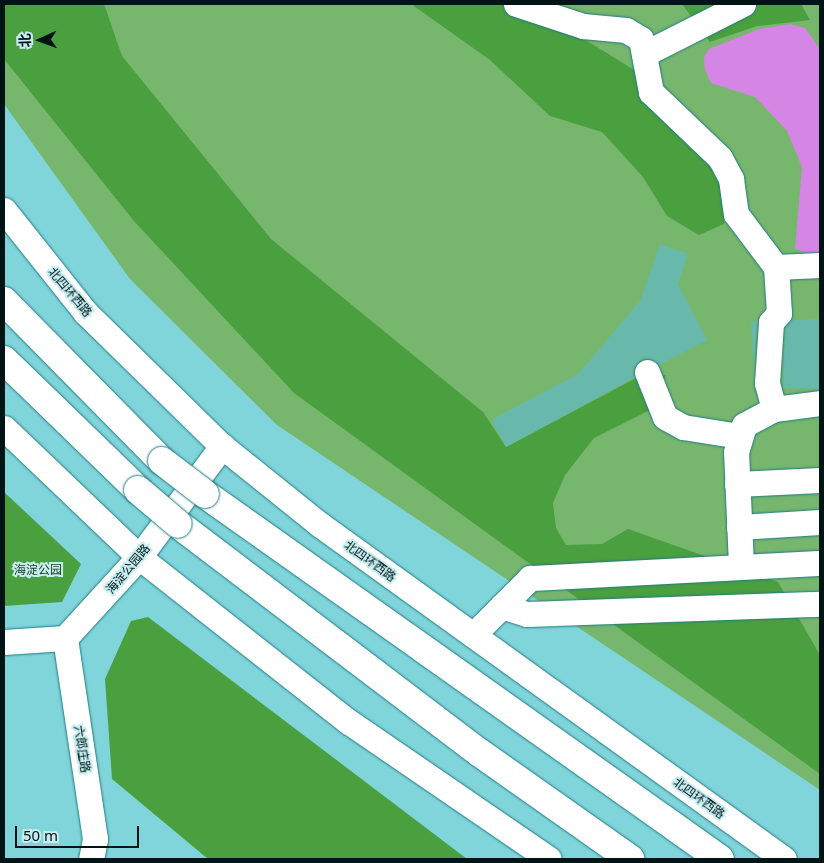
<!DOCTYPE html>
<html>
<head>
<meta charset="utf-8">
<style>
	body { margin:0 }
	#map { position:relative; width:824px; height:863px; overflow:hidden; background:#80d5db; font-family:"Noto Sans","Noto Sans SC",sans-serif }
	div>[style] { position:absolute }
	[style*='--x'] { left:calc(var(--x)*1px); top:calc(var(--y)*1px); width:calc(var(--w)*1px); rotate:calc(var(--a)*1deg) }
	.green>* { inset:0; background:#77b66d }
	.forest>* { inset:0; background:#4a9f3f }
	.water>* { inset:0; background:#d585e3 }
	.building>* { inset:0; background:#68b9ab }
	.roads { filter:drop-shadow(0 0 1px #1f7c82) drop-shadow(0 0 1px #1f7c82) }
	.minor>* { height:25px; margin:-12.5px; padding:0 12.5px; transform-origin:12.5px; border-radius:12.5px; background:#fff }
	.highway>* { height:28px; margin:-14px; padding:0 14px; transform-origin:14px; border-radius:14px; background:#fff }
	.bridges { filter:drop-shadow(0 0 1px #1f7c82) drop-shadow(0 0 1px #1f7c82) }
	.highway-bridge>* { height:28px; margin:-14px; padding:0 14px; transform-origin:14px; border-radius:14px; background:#fff }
	span { translate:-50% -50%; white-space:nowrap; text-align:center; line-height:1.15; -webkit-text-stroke:4px #c6eef0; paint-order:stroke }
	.street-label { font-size:12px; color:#001315 }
	.park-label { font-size:12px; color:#1b3c16 }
	.frame { position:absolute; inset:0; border:5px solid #001315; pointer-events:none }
	.north { position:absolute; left:15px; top:15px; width:50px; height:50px; -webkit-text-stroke:4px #c6eef0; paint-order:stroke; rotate:268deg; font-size:14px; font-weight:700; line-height:20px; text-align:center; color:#001315 }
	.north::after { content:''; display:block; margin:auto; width:18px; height:22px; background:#001315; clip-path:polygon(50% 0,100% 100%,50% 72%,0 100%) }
	.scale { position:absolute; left:15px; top:826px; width:124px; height:22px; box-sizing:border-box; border:2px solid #001315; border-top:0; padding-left:6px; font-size:15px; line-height:18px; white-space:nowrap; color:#001315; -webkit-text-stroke:4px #c6eef0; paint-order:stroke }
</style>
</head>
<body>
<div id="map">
	<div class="green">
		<i style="clip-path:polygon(4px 4px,820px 4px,820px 790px,277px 425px,130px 279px,4px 104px)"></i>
	</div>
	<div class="forest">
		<i style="clip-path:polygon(4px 4px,104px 4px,122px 56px,271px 239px,483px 412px,506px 447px,638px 377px,666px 375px,652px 409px,594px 438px,565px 475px,553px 503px,556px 528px,566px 545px,602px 544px,628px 529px,778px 582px,820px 655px,820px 774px,294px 393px,134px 221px,4px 59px)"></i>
		<i style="clip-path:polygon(411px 4px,501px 4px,587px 41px,636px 71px,724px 184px,724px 224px,699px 235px,667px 216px,643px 177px,602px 132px,550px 116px,490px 60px)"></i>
		<i style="clip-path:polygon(682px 4px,801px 4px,810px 20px,757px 26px,710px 42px)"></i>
		<i style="clip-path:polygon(4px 492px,81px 564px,62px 602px,4px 606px)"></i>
		<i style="clip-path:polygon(148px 617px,467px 859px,208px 859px,112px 779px,105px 679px,131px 621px)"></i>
	</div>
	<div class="water">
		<i style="clip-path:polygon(790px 24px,805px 28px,820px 49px,820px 257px,795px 249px,802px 167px,787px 131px,755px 97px,711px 83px,705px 70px,704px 57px,709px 49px,759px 29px)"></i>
	</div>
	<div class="building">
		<i style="clip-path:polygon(660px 244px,688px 254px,678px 284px,707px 340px,659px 365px,650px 358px,641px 359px,633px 369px,634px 378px,506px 447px,491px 420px,578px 374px,640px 301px)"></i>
		<i style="clip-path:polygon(820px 319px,820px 389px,783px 388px,785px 328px,791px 320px)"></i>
		<i style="clip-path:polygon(757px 321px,754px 369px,751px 322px)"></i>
	</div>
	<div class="roads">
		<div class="minor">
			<i style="--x:516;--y:4;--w:71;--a:18.2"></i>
			<i style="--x:583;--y:26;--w:43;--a:5.3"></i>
			<i style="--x:626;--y:30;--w:17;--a:31"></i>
			<i style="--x:641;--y:39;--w:54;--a:79.3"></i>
			<i style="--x:651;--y:92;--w:95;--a:43.7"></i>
			<i style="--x:720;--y:158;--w:24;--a:62"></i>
			<i style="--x:731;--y:179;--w:35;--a:82"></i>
			<i style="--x:736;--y:214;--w:66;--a:53"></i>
			<i style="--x:644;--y:54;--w:111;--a:-26.8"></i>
			<i style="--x:4;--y:210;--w:130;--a:51.5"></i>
			<i style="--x:85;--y:312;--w:192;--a:44.4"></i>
			<i style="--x:222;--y:446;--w:124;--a:38.8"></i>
			<i style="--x:319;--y:524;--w:573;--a:35.77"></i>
			<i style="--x:647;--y:372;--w:48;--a:68.2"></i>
			<i style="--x:665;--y:417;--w:21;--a:29"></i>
			<i style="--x:683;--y:427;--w:57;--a:9.1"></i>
			<i style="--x:774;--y:409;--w:27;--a:-105"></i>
			<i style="--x:767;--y:383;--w:61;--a:-86.2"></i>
			<i style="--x:771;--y:322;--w:12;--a:-48"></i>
			<i style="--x:779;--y:313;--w:46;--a:-93.7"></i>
			<i style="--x:776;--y:267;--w:44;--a:-2.6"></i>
			<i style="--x:4;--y:428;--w:187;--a:43.7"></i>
			<i style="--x:139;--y:557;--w:267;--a:38.2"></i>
			<i style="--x:349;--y:722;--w:242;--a:34.4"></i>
			<i style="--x:737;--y:484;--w:83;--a:-2.8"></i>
			<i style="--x:739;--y:527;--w:81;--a:-3.5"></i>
			<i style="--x:741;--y:565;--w:113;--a:-92.5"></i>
			<i style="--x:736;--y:452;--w:28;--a:-73"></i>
			<i style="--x:744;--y:425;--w:34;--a:-28"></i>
			<i style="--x:774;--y:409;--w:46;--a:-7.4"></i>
			<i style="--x:502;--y:606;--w:26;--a:18"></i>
			<i style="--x:527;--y:614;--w:293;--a:-2"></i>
			<i style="--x:473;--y:635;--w:81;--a:-45"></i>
			<i style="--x:530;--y:578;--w:290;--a:-3"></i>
			<i style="--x:65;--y:638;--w:203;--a:81.5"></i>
			<i style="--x:95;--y:839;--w:20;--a:101"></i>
			<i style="--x:4;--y:642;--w:61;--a:-3.8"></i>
			<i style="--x:65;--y:638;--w:110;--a:-47.6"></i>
			<i style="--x:139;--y:557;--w:139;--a:-53.2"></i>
		</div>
		<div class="highway">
			<i style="--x:4;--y:301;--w:225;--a:45.4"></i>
			<i style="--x:4;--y:360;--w:187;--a:44.1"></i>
			<i style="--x:205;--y:494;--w:631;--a:35.33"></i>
			<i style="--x:178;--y:524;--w:379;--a:37.2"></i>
			<i style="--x:480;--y:753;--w:184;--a:35.2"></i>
		</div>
	</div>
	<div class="bridges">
		<div class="highway-bridge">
			<i style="--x:162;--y:461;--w:54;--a:37.5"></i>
			<i style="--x:138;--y:490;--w:52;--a:40.4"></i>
		</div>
	</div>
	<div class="street-label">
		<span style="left:70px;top:292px;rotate:50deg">北四环西路</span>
		<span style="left:370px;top:561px;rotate:36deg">北四环西路</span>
		<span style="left:128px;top:569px;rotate:-50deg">海淀公园路</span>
		<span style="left:82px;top:749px;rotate:81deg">六郎庄路</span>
		<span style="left:699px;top:798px;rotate:36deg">北四环西路</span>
	</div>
	<div class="park-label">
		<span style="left:38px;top:570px">海淀公园</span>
	</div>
	<div class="frame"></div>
	<div class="north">北</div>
	<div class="scale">50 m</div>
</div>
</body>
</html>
